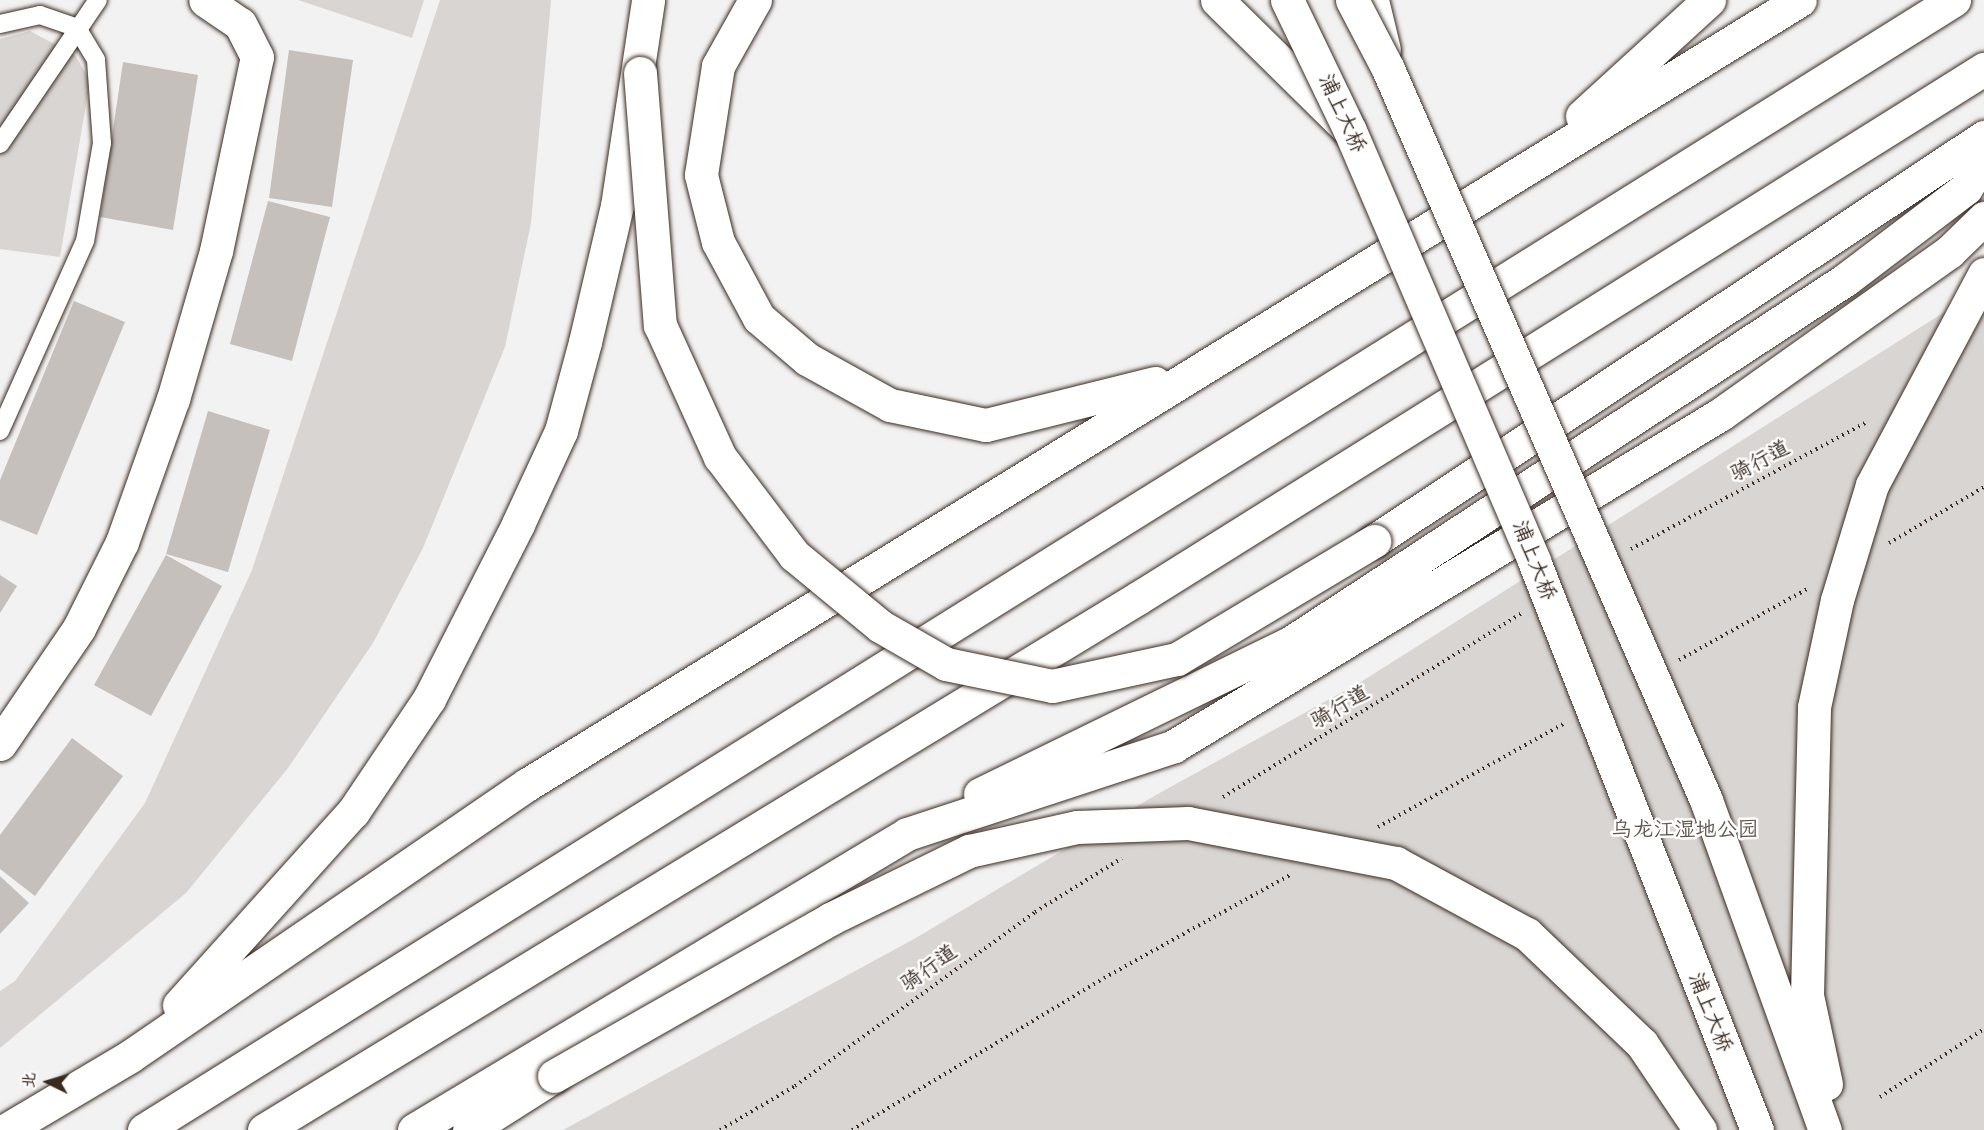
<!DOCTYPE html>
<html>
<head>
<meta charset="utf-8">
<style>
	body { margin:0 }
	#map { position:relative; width:1984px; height:1130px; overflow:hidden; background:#f3f2f2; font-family:"Indie Flower","LXGW WenKai TC",sans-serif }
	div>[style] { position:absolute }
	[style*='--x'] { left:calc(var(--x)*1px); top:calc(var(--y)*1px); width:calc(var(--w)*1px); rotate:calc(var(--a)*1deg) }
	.green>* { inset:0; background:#d8d5d2 }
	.building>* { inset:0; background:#c6c0bd }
	.path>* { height:4px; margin-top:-2px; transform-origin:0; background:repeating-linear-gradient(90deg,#3b2a1e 0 1.5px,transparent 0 6px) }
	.roads { filter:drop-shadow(0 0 2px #3b2a1e) drop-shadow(0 0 2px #3b2a1e) }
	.service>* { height:18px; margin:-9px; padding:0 9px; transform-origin:9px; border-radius:9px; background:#fff }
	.minor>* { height:33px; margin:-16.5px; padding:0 16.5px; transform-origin:16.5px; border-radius:16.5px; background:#fff }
	.primary>* { height:33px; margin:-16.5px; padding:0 16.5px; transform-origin:16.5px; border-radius:16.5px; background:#fff }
	.trunk>* { height:33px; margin:-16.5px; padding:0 16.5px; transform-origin:16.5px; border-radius:16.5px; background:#fff }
	.bridges { filter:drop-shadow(0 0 2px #3b2a1e) drop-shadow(0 0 2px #3b2a1e) }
	.primary-bridge>* { height:33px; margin:-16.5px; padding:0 16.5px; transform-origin:16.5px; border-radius:16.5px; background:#fff }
	span { translate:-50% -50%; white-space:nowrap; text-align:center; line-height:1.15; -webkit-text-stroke:5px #fff; paint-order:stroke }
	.street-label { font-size:21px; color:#3b2a1e }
	.park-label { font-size:21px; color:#62554b }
	.north { position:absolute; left:18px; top:1052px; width:60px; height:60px; -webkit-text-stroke:4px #fff; paint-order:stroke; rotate:275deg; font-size:16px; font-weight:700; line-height:24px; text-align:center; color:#3b2a1e }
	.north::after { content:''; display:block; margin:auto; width:21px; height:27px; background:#3b2a1e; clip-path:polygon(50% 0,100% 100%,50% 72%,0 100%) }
</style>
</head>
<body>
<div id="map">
	<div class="green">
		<i style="clip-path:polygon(298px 0,424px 0,412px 38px)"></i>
		<i style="clip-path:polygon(440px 0,551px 0,531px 223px,505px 347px,423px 548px,373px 643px,288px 768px,186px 893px,0 1048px,0 991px,15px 981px,145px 803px,252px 570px)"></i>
		<i style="clip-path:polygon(30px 31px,75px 55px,90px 81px,60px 257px,0 249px,0 39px)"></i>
		<i style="clip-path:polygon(1984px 287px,1984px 1130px,563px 1130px,914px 939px,1156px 795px,1364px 680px)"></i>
	</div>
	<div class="building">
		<i style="clip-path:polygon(289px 50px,353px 60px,332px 207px,269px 198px)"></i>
		<i style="clip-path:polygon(123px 62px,198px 75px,173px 230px,100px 217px)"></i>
		<i style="clip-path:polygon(268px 201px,330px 217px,292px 361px,230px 344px)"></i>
		<i style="clip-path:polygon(74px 301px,125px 322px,37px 535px,0 520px,0 480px)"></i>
		<i style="clip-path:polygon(208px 411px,270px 430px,228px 572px,166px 554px)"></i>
		<i style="clip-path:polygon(166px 555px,222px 586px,151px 716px,94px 685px)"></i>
		<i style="clip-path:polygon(0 575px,17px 586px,0 613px)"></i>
		<i style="clip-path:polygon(72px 738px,123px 776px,35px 896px,0 869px,0 835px)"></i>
		<i style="clip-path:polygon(0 876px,29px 903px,0 934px)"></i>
	</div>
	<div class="path">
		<i style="--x:1889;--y:543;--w:110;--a:-30.5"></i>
		<i style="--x:1631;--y:549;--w:268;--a:-28.3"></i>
		<i style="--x:1679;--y:660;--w:146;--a:-29"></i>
		<i style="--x:1223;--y:797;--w:350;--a:-31.6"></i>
		<i style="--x:1378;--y:827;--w:214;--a:-29.1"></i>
		<i style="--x:1880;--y:1097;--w:124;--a:-33.2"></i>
		<i style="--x:720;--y:1130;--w:87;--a:-30.4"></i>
		<i style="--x:795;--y:1086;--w:296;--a:-35.9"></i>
		<i style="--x:1035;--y:912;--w:102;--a:-31.8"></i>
		<i style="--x:852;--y:1130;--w:294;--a:-31.1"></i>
		<i style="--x:1104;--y:978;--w:213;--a:-29"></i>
	</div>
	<div class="roads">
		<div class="service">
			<i style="--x:0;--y:24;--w:41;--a:-12.7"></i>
			<i style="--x:40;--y:15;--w:39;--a:19"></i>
			<i style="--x:77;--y:28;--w:37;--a:59"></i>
			<i style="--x:96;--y:60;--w:83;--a:85.9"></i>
			<i style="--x:102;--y:143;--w:99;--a:99.8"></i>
			<i style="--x:85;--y:241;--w:208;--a:114.1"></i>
			<i style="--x:0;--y:144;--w:174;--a:-55.8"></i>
		</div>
		<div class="minor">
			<i style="--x:0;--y:744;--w:140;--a:-55.7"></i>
			<i style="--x:79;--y:628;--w:96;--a:-63.4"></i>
			<i style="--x:122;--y:542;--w:152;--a:-70.4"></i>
			<i style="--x:173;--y:399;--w:154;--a:-73.8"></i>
			<i style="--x:216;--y:251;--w:198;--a:-78.1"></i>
			<i style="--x:257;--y:57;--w:37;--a:-117"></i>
			<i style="--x:240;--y:24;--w:42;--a:-145.6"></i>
		</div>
		<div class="primary">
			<i style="--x:755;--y:0;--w:76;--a:119.3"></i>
			<i style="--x:718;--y:66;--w:110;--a:98.9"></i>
			<i style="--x:701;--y:175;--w:69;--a:75.8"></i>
			<i style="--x:718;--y:242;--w:86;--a:61.7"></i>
			<i style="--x:759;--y:318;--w:63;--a:40.5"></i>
			<i style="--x:807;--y:359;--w:95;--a:29"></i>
			<i style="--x:890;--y:405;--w:98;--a:11.8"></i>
			<i style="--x:986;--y:425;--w:174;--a:-14"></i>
			<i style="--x:1217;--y:0;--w:181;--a:44.6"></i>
			<i style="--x:1372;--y:0;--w:51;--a:76.5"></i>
			<i style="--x:1582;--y:116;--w:172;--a:-42.4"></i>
			<i style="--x:1374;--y:541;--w:732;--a:-33.52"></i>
			<i style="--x:980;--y:794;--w:345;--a:-26"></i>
			<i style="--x:1290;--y:643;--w:663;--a:-33.19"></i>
			<i style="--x:1845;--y:280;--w:152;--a:-37.2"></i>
			<i style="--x:1966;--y:188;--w:34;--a:-58"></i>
			<i style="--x:179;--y:1005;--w:260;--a:-48"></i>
			<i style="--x:353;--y:812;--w:136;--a:-56.1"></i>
			<i style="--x:429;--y:699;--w:196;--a:-63"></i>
			<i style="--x:518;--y:524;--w:102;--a:-65.2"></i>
			<i style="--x:561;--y:431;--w:92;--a:-74.9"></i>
			<i style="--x:585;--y:342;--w:140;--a:-76.8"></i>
			<i style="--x:617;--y:206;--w:208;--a:-81.4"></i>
			<i style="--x:6;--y:1130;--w:143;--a:-30.7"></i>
			<i style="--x:129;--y:1057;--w:483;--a:-34.4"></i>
			<i style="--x:528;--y:784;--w:1494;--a:-31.65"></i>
			<i style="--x:414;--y:1130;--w:575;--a:-30.98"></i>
			<i style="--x:907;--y:834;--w:281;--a:-18.2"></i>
			<i style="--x:1174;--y:746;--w:640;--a:-31.26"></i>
			<i style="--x:1721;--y:414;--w:280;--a:-35.4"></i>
			<i style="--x:1949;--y:252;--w:49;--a:-44.2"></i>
			<i style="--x:469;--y:1130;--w:101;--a:-32.4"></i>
		</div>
		<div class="trunk">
			<i style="--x:144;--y:1130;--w:2134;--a:-31.98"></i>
			<i style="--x:264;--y:1130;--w:1023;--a:-31.33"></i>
			<i style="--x:1138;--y:598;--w:998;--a:-32.02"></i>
		</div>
	</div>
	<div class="bridges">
		<div class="primary-bridge">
			<i style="--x:1287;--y:0;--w:145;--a:64.3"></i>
			<i style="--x:1350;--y:131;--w:468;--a:66.8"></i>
			<i style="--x:1534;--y:561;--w:611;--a:68.6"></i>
			<i style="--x:1352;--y:0;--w:78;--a:62.4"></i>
			<i style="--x:1388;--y:69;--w:797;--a:66.49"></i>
			<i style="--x:1706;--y:800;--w:351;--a:70.2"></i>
			<i style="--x:640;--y:73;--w:253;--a:85.5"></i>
			<i style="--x:660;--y:325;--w:145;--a:65.6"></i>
			<i style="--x:720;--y:457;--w:123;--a:52.9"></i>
			<i style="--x:794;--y:555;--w:112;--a:39.5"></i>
			<i style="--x:880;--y:626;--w:76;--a:29.9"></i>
			<i style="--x:946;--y:664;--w:108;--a:11.7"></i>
			<i style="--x:1052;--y:686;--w:128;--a:-12.2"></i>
			<i style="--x:1177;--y:659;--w:230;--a:-30.9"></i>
			<i style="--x:554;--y:1076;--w:318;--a:-29.6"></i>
			<i style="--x:830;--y:919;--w:155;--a:-26.1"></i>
			<i style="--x:969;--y:851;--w:111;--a:-12.5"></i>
			<i style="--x:1077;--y:827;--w:111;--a:-2.1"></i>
			<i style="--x:1188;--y:823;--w:212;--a:10.9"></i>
			<i style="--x:1396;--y:863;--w:149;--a:28.5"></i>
			<i style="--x:1527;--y:934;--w:159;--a:43.7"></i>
			<i style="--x:1642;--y:1044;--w:104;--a:56"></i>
			<i style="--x:1826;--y:1084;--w:91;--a:-102.1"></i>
			<i style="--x:1807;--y:995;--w:288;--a:-88.6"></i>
			<i style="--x:1814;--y:707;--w:109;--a:-77.9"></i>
			<i style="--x:1837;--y:600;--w:120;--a:-73.1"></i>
			<i style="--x:1872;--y:485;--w:239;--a:-62"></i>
		</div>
	</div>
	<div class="street-label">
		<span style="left:1341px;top:114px;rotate:65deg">浦上大桥</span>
		<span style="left:1761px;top:462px;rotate:-28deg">骑行道</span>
		<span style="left:1533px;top:561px;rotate:68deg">浦上大桥</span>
		<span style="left:1341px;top:708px;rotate:-31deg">骑行道</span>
		<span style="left:930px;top:969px;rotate:-36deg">骑行道</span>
		<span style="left:1709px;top:1013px;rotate:68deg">浦上大桥</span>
	</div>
	<div class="park-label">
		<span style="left:1685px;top:831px">乌龙江湿地公园</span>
	</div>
	<div class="north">北</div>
</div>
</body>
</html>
